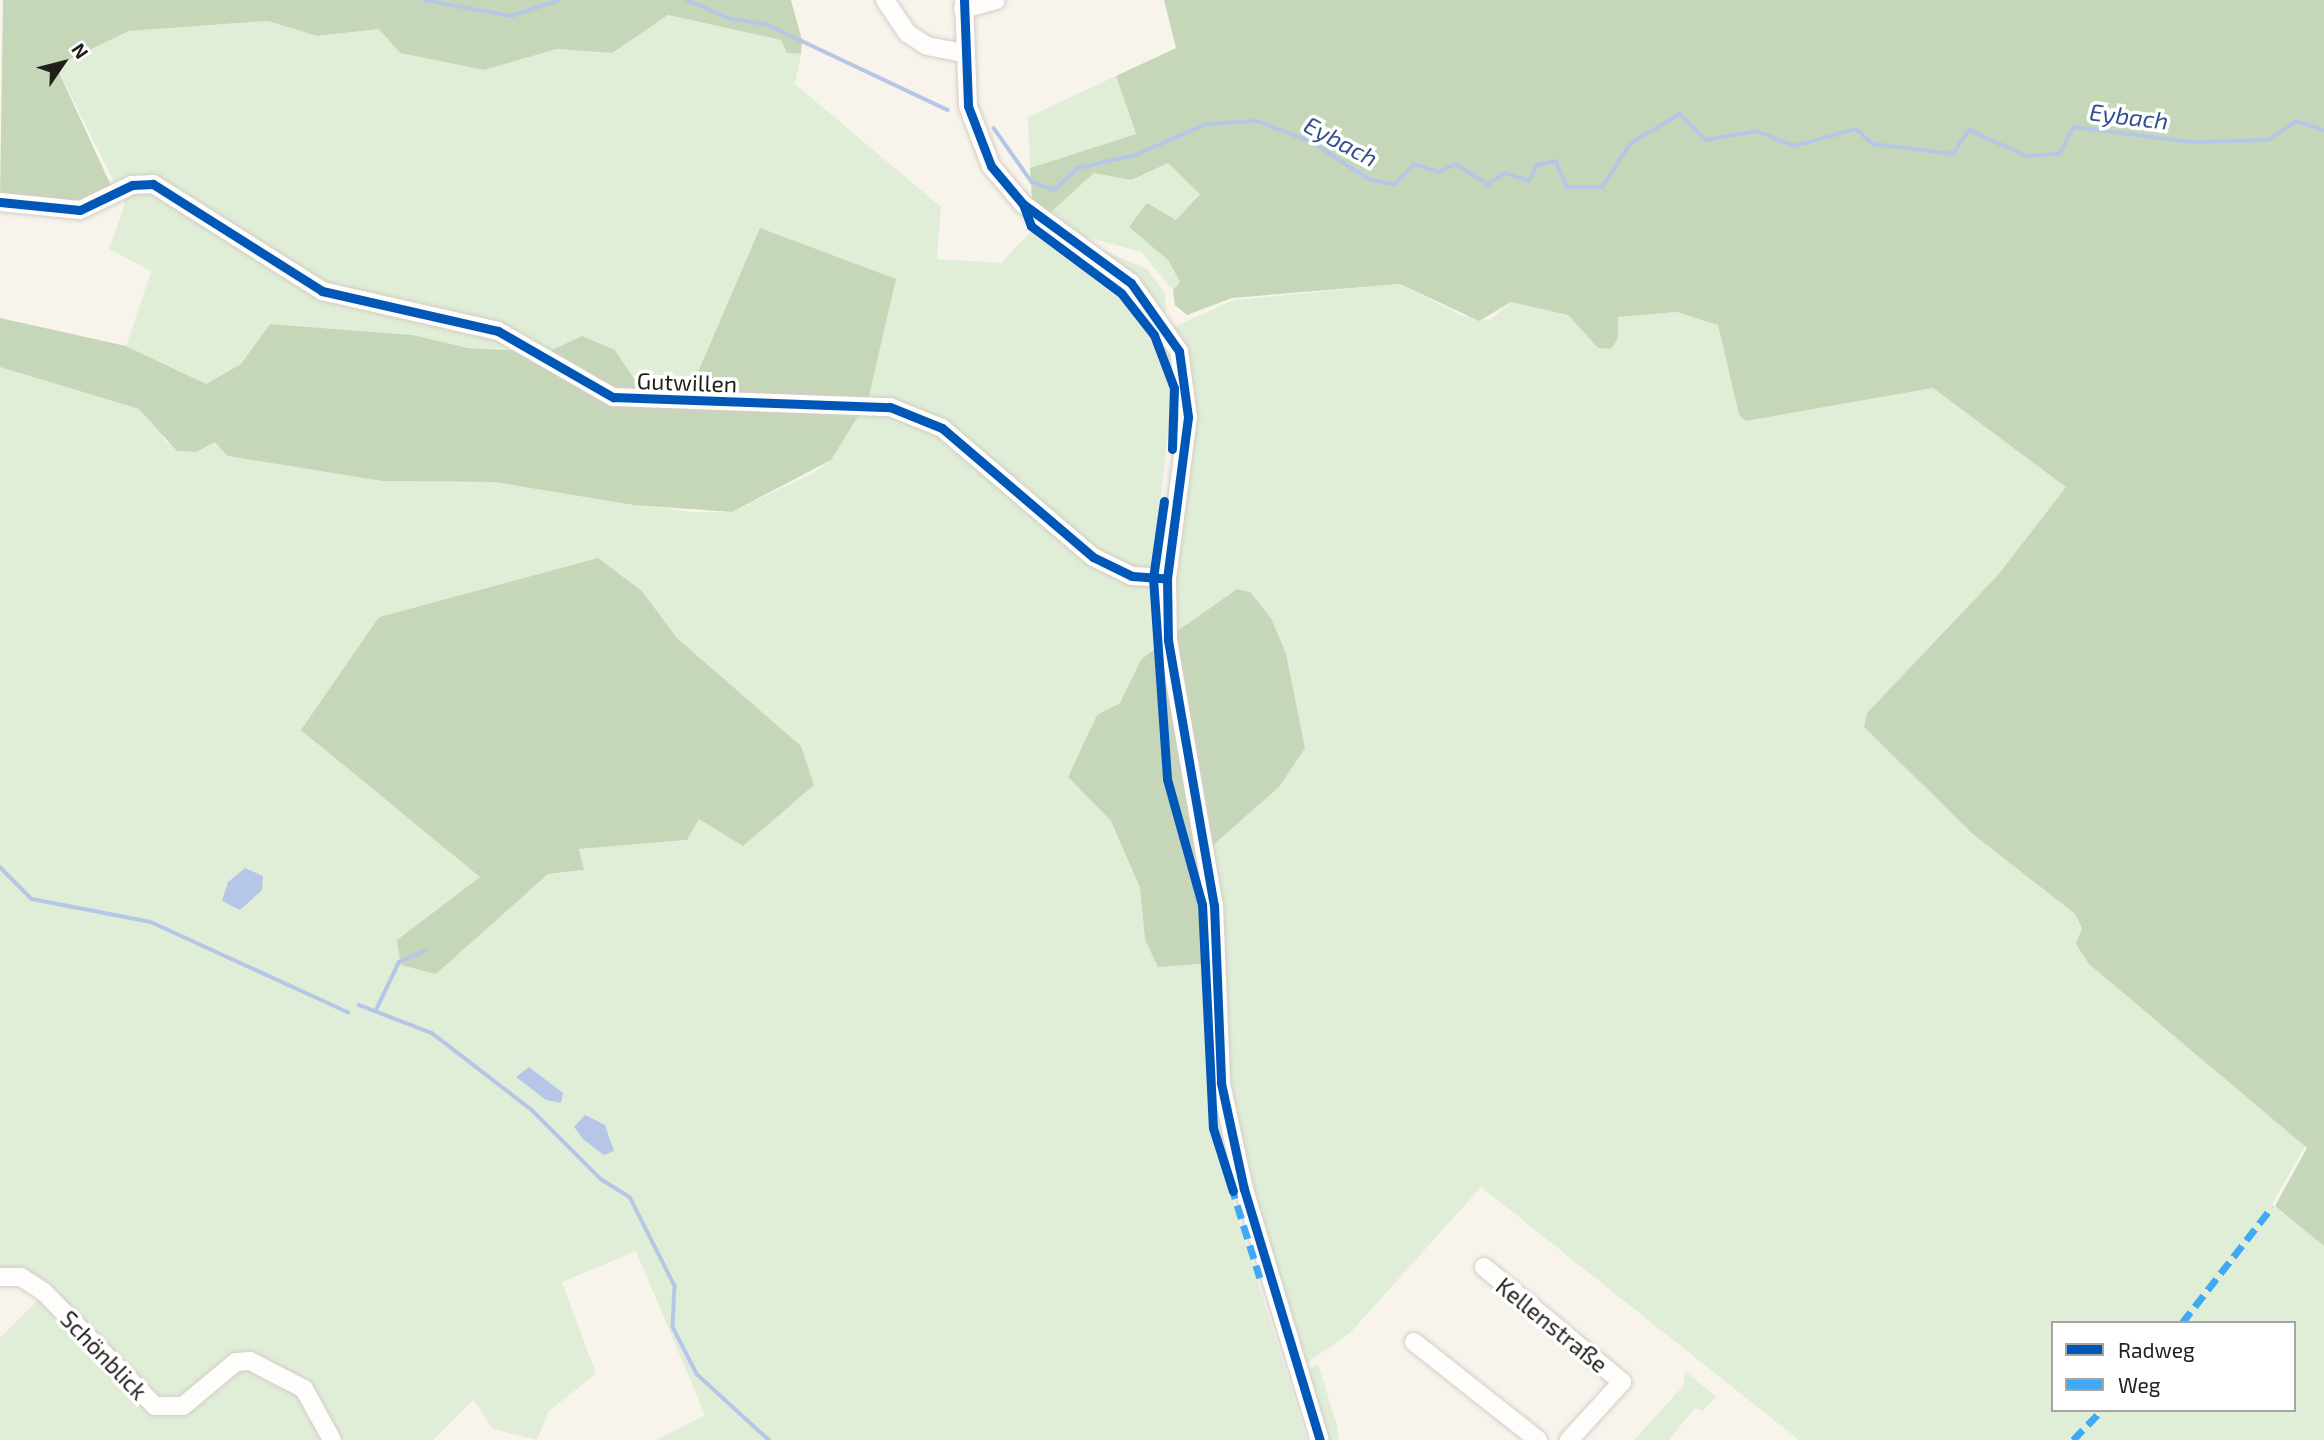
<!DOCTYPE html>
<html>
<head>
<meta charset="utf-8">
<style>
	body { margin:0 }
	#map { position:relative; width:2324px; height:1440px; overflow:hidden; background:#f8f4ec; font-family:"Exo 2",sans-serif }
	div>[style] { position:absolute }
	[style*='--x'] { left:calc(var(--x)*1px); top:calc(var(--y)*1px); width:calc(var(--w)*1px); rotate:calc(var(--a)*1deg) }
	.green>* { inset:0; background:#e1eed7 }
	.forest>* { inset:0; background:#c6d7b9 }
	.water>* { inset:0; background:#b6c6e6 }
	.stream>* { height:3.5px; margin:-1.75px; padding:0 1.75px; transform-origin:1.75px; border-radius:1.75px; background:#b6c6e6 }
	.roads { filter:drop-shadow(0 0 2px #d1cec7) drop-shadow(0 0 2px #d1cec7) }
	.minor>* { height:18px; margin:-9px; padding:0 9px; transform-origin:9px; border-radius:9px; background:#fefdfc }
	.quiet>* { height:7px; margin-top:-3.5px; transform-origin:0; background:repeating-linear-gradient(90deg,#3fa9f5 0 14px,transparent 0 21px) }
	.cycleway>* { height:9px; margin:-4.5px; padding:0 4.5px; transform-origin:4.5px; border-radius:4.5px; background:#0057b8 }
	span { translate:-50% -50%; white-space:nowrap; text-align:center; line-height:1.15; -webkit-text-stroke:7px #fff; paint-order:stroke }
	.street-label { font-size:23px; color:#211f19 }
	.water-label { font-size:24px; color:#34518d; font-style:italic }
	.legend { position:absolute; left:2051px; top:1321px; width:245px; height:91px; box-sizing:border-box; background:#fff; border:2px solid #a6a5a3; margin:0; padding:9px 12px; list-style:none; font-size:21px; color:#211f19 }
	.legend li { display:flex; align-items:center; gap:14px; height:35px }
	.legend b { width:35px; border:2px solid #a6a5a3 }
	.north { position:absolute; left:28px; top:28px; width:70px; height:70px; -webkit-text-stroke:5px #fff; paint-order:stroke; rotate:55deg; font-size:19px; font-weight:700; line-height:28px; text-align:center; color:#211f19 }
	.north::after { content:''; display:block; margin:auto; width:24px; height:32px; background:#211f19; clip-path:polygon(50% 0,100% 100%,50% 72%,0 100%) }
</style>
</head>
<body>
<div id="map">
	<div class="green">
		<i style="clip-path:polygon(668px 15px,781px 40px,787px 53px,801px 54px,795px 84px,941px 207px,937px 259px,1001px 263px,1032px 230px,1138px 314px,1165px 358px,1173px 388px,1152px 575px,1115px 565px,981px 454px,868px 400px,760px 229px,692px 386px,638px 385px,615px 350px,468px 348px,413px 335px,270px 324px,241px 364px,206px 384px,126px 346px,151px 271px,109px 249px,125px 204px,56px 66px,129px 31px,268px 21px,317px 36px,380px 29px,400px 53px,484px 70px,557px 49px,612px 53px)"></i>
		<i style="clip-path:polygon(1116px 76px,1136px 134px,1030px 168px,1028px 117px)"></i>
		<i style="clip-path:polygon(1167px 162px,1200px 193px,1176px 221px,1168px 260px,1180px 282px,1173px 290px,1141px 252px,1076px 234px,1047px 216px,1094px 173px,1131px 180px)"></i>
		<i style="clip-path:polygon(1031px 218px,1126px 287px,1164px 330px,1183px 390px,1163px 576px,1155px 576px,1176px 439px,1176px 388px,1168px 357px,1141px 310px,1032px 225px)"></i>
		<i style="clip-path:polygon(1088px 244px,1147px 269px,1165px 293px,1166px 313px,1136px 277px)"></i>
		<i style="clip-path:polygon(evenodd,1400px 284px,1463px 316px,1490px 320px,1511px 302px,1568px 315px,1598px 348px,1611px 349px,1618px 338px,1618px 317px,1677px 312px,1707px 320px,1718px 325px,1739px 415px,1746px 421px,1933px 388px,2067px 487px,1998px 575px,1974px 835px,2075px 914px,2082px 928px,2305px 1146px,2272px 1204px,2324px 1246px,2324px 1440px,1799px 1440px,1481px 1187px,1350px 1333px,1304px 1365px,1231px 1128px,1211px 847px,1279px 787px,1237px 589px,1173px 634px,1171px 577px,1193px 417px,1172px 328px,1233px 300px,1400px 284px,2053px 1323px,2294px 1323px,2294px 1410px,2053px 1410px,2053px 1323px)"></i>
		<i style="clip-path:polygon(evenodd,0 367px,139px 409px,161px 428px,165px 442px,190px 448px,215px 442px,227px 456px,383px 481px,495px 482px,690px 512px,732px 512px,815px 472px,831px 460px,864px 404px,941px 431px,1091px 559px,1151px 580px,1154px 647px,1120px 703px,1097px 715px,1068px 777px,1111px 821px,1140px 888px,1145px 940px,1158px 966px,1203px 963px,1210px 1128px,1307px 1440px,656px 1440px,705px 1415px,636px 1251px,562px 1282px,596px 1374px,549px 1411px,537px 1440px,493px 1429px,473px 1400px,433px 1440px,335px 1440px,313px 1396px,251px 1359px,168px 1406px,0 1268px,0 367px,598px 558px,642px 591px,677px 638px,801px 746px,699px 819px,687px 840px,579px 849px,583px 870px,548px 874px,436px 974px,397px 940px,480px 877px,379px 617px,598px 558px)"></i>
		<i style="clip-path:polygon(1207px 963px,1213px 963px,1217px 1084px,1292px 1372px,1214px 1128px)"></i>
		<i style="clip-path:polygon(44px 1294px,169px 1410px,236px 1364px,303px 1391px,330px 1440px,0 1440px,0 1338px)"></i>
		<i style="clip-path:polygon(1318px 1364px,1337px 1425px,1339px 1440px,1325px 1440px,1306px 1370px)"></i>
		<i style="clip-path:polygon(1685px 1371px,1716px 1397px,1702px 1411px,1695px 1408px,1669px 1440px,1634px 1440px,1683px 1386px)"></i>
	</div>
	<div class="forest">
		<i style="clip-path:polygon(3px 0,791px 0,802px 40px,801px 54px,787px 53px,781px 40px,668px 15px,612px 53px,557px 49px,484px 70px,400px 53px,379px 29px,317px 36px,268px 21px,129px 31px,56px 66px,113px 190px,80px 207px,0 198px)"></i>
		<i style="clip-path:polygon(1164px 0,2324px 0,2324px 1246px,2275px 1206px,2307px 1148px,2089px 964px,2076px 944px,2082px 928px,2075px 914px,1974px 835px,1864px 727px,1867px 713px,1998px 575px,2066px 487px,1933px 388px,1746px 421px,1739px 415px,1718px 325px,1677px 312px,1618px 317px,1618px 338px,1611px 349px,1598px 348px,1568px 315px,1511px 302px,1479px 321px,1400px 284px,1232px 298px,1187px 315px,1175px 305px,1173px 290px,1180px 282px,1168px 260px,1129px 227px,1147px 203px,1176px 220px,1200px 194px,1168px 163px,1131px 180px,1094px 173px,1050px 213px,1032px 199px,1030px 168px,1136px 134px,1116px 76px,1176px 48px)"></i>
		<i style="clip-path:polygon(760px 228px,896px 279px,868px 400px,831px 460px,732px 512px,634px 505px,495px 482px,382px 481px,227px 456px,215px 442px,196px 452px,177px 451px,139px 409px,0 367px,0 318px,126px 346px,206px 384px,241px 364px,270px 324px,413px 335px,468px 348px,548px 352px,582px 336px,615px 350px,638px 385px,692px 386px)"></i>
		<i style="clip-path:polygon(598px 558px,642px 591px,677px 638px,801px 746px,814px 785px,743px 846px,699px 819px,687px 840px,579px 849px,584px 870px,548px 874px,436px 974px,401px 965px,397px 940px,480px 877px,301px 730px,379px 617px)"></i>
		<i style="clip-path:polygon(1237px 589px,1250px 592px,1271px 618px,1286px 654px,1305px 748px,1279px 787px,1211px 847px,1173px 634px)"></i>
		<i style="clip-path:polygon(1165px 640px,1213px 963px,1158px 967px,1145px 940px,1140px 888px,1111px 821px,1068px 777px,1097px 715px,1120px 703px,1141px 660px)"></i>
	</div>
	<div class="water">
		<i style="clip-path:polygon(245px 868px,263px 876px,262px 890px,240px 910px,222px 901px,228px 882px)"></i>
		<i style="clip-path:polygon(529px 1067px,563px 1093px,561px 1103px,546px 1100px,516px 1077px)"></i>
		<i style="clip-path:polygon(585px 1115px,605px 1125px,614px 1151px,604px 1155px,584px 1140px,574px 1127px)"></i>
	</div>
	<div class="stream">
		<i style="--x:424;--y:0;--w:88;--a:10.4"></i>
		<i style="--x:511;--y:16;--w:52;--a:-18.1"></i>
		<i style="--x:687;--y:0;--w:48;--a:23.4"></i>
		<i style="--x:731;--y:19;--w:35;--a:8"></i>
		<i style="--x:766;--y:24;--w:201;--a:25.3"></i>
		<i style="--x:994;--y:128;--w:66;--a:54.9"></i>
		<i style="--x:1032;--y:182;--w:23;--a:20"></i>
		<i style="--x:1054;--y:190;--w:33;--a:-43"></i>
		<i style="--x:1078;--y:168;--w:59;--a:-12.6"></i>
		<i style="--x:1136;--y:155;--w:77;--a:-23.9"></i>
		<i style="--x:1206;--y:124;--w:51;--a:-3.4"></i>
		<i style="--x:1257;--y:121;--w:59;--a:20.9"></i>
		<i style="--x:1312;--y:142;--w:68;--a:33"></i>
		<i style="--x:1369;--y:179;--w:26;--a:13"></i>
		<i style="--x:1394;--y:185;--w:29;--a:-46"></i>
		<i style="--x:1414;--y:164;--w:26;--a:18"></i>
		<i style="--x:1439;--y:172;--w:19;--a:-25"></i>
		<i style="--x:1456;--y:164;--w:38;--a:32"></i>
		<i style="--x:1488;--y:184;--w:20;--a:-33"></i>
		<i style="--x:1505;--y:173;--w:25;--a:18"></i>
		<i style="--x:1529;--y:181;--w:18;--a:-63"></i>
		<i style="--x:1537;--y:165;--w:19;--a:-12"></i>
		<i style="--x:1556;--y:161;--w:28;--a:67"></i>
		<i style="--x:1567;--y:187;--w:35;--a:0"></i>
		<i style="--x:1602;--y:187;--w:51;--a:-56.9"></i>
		<i style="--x:1630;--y:144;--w:58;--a:-31"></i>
		<i style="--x:1680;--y:114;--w:37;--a:45"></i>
		<i style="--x:1706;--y:140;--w:52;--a:-10"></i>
		<i style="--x:1757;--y:131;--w:40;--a:22"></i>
		<i style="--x:1794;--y:146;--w:64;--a:-15.3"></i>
		<i style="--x:1856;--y:129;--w:23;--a:41"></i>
		<i style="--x:1873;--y:144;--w:81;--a:7.1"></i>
		<i style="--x:1953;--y:154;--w:29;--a:-56"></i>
		<i style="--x:1969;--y:130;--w:64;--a:24.1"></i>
		<i style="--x:2027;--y:156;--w:32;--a:-4"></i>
		<i style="--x:2059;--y:154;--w:31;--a:-61"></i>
		<i style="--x:2074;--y:127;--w:118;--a:7.3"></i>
		<i style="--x:2191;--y:142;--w:78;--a:-1.5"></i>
		<i style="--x:2269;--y:140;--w:33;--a:-35"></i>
		<i style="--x:2296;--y:121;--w:29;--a:18"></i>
		<i style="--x:0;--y:867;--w:45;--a:45"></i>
		<i style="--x:32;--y:899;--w:121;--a:10.9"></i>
		<i style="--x:151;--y:922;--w:217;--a:24.6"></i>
		<i style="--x:359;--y:1005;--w:78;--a:21"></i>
		<i style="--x:432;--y:1033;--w:126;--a:37.6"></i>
		<i style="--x:532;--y:1110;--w:98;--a:45"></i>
		<i style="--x:601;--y:1179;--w:34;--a:32"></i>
		<i style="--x:630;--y:1197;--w:100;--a:63.2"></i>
		<i style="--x:675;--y:1286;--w:41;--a:92.8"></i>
		<i style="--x:673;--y:1327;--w:53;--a:62.9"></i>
		<i style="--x:697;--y:1374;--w:98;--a:42.5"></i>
		<i style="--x:376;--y:1010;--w:53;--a:-64.4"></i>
		<i style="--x:399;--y:962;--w:28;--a:-23"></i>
	</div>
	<div class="roads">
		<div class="minor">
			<i style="--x:885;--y:0;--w:40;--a:56"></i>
			<i style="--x:907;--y:33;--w:24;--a:33"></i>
			<i style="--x:927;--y:46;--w:36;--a:11"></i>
			<i style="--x:964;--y:0;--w:106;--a:87.8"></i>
			<i style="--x:968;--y:106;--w:64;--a:69"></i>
			<i style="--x:991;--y:166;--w:50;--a:49.9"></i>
			<i style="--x:1023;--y:204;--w:134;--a:36.2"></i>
			<i style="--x:1131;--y:283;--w:83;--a:54.8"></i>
			<i style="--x:1179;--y:351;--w:67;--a:82.2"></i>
			<i style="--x:1188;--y:417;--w:162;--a:97.4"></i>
			<i style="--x:1167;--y:578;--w:62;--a:89.1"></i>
			<i style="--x:1168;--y:640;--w:269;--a:80.2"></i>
			<i style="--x:1214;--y:905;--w:178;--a:87.7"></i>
			<i style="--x:1221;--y:1083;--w:108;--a:77.8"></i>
			<i style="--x:1244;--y:1189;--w:262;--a:73.2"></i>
			<i style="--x:963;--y:9;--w:34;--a:-15"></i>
			<i style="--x:0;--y:202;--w:80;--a:5.7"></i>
			<i style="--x:80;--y:210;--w:58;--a:-25.7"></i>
			<i style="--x:132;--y:185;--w:21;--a:-3"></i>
			<i style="--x:153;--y:184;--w:200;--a:32.3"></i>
			<i style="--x:322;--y:291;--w:180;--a:12.8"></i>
			<i style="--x:498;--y:331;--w:133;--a:29.9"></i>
			<i style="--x:613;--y:397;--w:277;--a:2.1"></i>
			<i style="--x:890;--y:407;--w:56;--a:22"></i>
			<i style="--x:942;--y:428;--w:199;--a:40.5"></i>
			<i style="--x:1093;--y:557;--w:43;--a:26"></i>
			<i style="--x:1132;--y:576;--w:35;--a:3"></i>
			<i style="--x:1484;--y:1267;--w:180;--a:39.8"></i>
			<i style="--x:1622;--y:1382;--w:79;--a:132.4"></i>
			<i style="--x:0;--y:1277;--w:21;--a:0"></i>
			<i style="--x:21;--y:1277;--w:27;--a:33"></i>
			<i style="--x:44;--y:1292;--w:159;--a:45.8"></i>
			<i style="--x:155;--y:1406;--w:28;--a:0"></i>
			<i style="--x:183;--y:1406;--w:69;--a:-39.7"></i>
			<i style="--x:236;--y:1362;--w:14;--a:-4"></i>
			<i style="--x:250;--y:1361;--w:61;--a:27.4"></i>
			<i style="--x:304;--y:1389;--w:58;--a:61.2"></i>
			<i style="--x:1414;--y:1342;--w:158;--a:38.3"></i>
		</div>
	</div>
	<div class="quiet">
		<i style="--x:1231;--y:1185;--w:97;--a:72.7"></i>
		<i style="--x:2182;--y:1323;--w:147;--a:-52.2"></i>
		<i style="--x:2073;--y:1440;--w:42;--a:-46"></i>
	</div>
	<div class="cycleway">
		<i style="--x:964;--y:0;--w:106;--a:87.8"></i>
		<i style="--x:968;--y:106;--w:64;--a:69"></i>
		<i style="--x:991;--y:166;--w:50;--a:49.9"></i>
		<i style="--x:1023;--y:204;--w:134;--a:36.2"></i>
		<i style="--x:1131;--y:283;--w:83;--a:54.8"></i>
		<i style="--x:1179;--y:351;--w:67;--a:82.2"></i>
		<i style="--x:1188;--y:417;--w:162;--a:97.4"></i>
		<i style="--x:1167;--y:578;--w:62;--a:89.1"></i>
		<i style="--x:1168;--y:640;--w:269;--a:80.2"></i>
		<i style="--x:1214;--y:905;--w:178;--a:87.7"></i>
		<i style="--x:1221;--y:1083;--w:108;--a:77.8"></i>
		<i style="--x:1244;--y:1189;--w:262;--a:73.2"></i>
		<i style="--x:0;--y:202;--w:80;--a:5.7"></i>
		<i style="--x:80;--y:210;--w:58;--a:-25.7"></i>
		<i style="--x:132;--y:185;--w:21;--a:-3"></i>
		<i style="--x:153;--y:184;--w:200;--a:32.3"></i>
		<i style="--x:322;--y:291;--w:180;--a:12.8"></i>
		<i style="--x:498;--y:331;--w:133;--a:29.9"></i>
		<i style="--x:613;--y:397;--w:277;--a:2.1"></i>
		<i style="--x:890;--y:407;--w:56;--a:22"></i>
		<i style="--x:942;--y:428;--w:199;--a:40.5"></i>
		<i style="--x:1093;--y:557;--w:43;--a:26"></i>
		<i style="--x:1132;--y:576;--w:31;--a:4"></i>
		<i style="--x:1023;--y:204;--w:23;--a:70"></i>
		<i style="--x:1031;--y:226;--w:112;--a:36.7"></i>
		<i style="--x:1121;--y:293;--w:53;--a:51.8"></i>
		<i style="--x:1154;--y:335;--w:57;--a:69.3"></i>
		<i style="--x:1174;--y:388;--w:61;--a:91.9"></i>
		<i style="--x:1164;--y:501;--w:78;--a:98.1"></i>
		<i style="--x:1153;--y:578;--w:201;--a:86"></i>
		<i style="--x:1167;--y:779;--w:130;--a:74.4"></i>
		<i style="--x:1202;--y:904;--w:224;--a:87.2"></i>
		<i style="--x:1213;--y:1128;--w:66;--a:72.4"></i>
	</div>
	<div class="street-label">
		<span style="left:687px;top:382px;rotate:2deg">Gutwillen</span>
		<span style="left:1552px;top:1325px;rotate:39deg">Kellenstraße</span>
		<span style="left:104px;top:1355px;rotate:46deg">Schönblick</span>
	</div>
	<div class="water-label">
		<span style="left:2129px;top:116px;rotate:7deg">Eybach</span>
		<span style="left:1341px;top:141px;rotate:28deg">Eybach</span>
	</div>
	<ul class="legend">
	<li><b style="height:9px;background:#0057b8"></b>Radweg</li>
	<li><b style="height:9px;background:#3fa9f5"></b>Weg</li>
	</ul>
	<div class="north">N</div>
</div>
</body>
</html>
